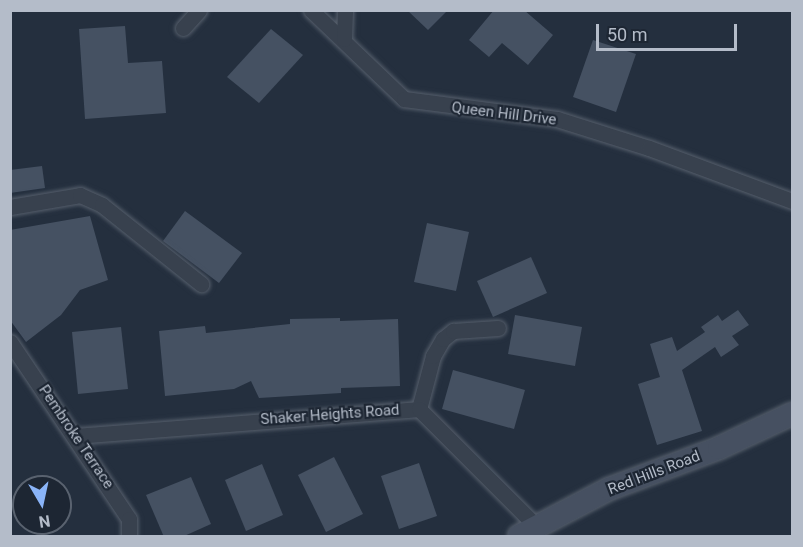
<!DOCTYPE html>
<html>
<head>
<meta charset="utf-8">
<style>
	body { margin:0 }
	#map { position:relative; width:803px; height:547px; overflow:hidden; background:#242f3e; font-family:Roboto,sans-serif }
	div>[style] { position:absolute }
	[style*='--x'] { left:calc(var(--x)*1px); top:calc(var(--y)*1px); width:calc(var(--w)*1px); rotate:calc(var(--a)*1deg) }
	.building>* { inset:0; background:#455162 }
	.roads { filter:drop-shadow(0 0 2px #565f6c) drop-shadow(0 0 2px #565f6c) }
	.street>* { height:15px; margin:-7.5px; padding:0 7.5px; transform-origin:7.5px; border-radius:7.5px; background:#38414e }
	.secondary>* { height:22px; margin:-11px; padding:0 11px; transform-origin:11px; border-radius:11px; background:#465061 }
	span { translate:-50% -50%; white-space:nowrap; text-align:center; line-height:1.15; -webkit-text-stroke:4.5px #1d2633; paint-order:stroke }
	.street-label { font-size:15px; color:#b4bcc9 }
	.frame { position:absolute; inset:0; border:12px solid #b4bcc9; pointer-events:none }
	.north { position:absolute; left:12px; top:475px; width:60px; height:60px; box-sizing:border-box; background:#1d2633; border:2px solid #59626f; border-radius:50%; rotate:171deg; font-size:16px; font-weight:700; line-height:24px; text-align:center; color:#b4bcc9 }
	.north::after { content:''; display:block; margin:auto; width:21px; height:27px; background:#8ab4f8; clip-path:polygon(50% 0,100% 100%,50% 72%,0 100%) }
	.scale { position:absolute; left:596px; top:24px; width:141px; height:27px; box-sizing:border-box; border:3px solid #b4bcc9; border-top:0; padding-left:8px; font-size:18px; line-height:21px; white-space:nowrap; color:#b4bcc9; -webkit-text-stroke:4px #1d2633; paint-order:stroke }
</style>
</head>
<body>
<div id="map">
	<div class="building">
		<i style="clip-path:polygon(407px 10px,448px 10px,428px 30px)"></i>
		<i style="clip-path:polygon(494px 10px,524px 10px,553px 35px,528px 65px,502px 43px,489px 57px,469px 40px)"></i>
		<i style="clip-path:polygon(125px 26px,128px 63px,162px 61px,166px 113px,85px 119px,79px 29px)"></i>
		<i style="clip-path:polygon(271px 29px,303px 55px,259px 103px,227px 77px)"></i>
		<i style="clip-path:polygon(593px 40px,636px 54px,616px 112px,573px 97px)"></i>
		<i style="clip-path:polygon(42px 166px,45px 188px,10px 193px,10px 170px)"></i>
		<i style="clip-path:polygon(185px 211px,242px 253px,219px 283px,163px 241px)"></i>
		<i style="clip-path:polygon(90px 216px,108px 280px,80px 290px,61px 315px,26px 342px,10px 320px,10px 230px)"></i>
		<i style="clip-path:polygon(427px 223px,469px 232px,456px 291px,414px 282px)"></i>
		<i style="clip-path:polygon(531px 257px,547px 293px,493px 317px,477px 281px)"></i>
		<i style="clip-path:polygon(738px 310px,749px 325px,732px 336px,739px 345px,721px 357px,715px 347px,682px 370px,702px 431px,657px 445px,638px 384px,660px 377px,650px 344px,672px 337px,677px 351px,705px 332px,701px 327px,718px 315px,722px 321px)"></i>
		<i style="clip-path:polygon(515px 315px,582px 327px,575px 366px,508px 354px)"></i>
		<i style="clip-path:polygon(340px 318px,340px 321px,398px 319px,400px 386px,341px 388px,341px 393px,259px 398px,251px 381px,234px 389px,165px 396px,159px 331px,205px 326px,206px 333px,290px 324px,290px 319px)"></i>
		<i style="clip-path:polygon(121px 327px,128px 389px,78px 394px,72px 332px)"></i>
		<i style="clip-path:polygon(453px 370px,525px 390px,514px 429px,442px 409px)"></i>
		<i style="clip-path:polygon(334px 457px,363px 514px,326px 532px,298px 475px)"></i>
		<i style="clip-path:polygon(419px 463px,437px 516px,399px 529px,381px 476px)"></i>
		<i style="clip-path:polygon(262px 464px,283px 515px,246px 531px,225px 480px)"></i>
		<i style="clip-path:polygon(191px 477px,211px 524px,182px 537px,164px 537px,146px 495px)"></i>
	</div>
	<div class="roads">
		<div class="street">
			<i style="--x:311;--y:10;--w:129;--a:43.7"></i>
			<i style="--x:404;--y:99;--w:154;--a:7.4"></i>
			<i style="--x:557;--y:119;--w:96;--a:17.5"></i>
			<i style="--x:649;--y:148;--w:153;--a:20.3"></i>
			<i style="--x:183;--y:28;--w:24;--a:-48"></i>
			<i style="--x:344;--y:39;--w:29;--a:-88"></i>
			<i style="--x:10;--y:207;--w:71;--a:-9.7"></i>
			<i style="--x:80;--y:195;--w:24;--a:24"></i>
			<i style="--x:102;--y:205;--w:127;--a:38.6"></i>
			<i style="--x:10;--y:342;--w:213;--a:56.1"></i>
			<i style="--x:129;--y:519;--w:17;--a:90"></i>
			<i style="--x:419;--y:409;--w:55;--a:-75.2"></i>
			<i style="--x:433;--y:356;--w:20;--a:-60"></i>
			<i style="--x:443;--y:339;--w:13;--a:-39"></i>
			<i style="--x:453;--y:331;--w:45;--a:-3.8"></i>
			<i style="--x:76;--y:436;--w:344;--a:-4.5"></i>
			<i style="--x:419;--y:409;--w:165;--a:45"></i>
		</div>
		<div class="secondary">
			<i style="--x:519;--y:536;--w:102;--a:-27.6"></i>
			<i style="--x:609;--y:489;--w:117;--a:-20.4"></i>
			<i style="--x:719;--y:448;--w:81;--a:-25"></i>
		</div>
	</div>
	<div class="street-label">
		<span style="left:504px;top:114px;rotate:7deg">Queen Hill Drive</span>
		<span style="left:330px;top:415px;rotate:-4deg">Shaker Heights Road</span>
		<span style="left:76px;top:437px;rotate:56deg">Pembroke Terrace</span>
		<span style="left:654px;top:473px;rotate:-21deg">Red Hills Road</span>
	</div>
	<div class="frame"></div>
	<div class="north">N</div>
	<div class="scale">50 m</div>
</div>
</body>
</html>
